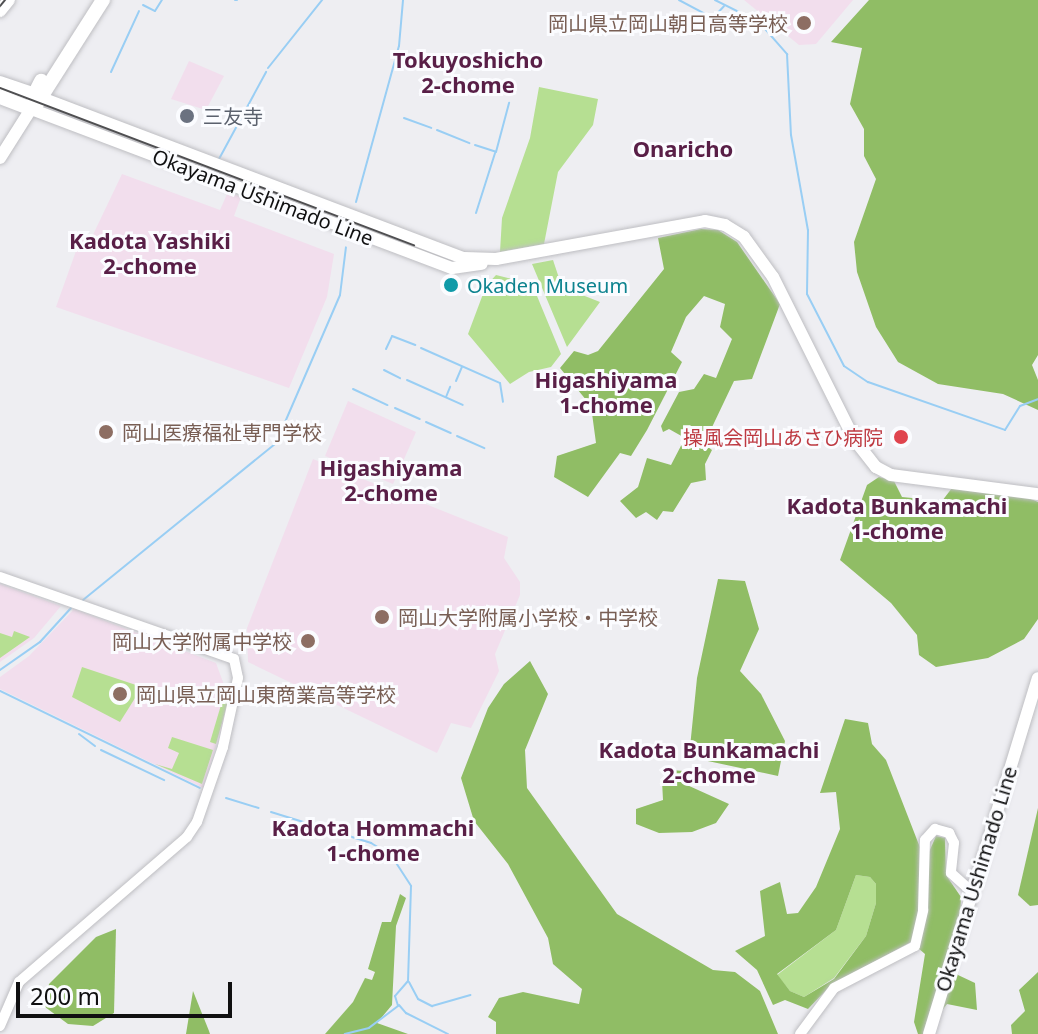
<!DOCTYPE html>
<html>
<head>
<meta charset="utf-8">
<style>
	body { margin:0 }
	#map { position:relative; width:1038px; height:1034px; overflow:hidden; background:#eeeef2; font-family:"Noto Sans","Noto Sans JP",sans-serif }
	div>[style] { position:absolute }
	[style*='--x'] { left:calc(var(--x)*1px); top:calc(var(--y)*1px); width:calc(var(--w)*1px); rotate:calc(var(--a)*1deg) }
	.education>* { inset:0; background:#f2deed }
	.green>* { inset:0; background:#b6df92 }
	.forest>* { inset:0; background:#90bd65 }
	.stream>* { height:2px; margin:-1px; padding:0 1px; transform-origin:1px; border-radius:1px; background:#99cef4 }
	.roads { filter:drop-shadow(0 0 2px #bebec2) drop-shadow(0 0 2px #bebec2) }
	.tertiary>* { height:10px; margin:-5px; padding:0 5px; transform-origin:5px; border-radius:5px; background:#fff }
	.primary>* { height:12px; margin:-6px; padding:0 6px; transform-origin:6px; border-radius:6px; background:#fff }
	.trunk>* { height:14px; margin:-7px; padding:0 7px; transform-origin:7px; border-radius:7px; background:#fff }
	.tram>* { height:2px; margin:-1px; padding:0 1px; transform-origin:1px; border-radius:1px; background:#4f4f51 }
	.dots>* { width:22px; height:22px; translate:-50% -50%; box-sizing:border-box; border:4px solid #fbfcff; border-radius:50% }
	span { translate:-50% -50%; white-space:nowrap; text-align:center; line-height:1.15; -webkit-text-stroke:6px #fbfcff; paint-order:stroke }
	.education-label { font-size:20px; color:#785e54 }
	.right { translate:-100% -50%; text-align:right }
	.left { translate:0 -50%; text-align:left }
	.worship-label { font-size:20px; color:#5b616d }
	.street-label { font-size:20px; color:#101011 }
	.culture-label { font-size:20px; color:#0d838f }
	.health-label { font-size:20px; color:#be3a42 }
	.neighbourhood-label { font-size:22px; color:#591f47; font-weight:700 }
	.scale { position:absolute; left:16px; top:982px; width:216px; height:36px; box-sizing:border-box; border:4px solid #101011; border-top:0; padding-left:10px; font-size:24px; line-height:28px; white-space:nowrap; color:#101011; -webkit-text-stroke:6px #fbfcff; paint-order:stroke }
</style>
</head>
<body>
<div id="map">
	<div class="education">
		<i style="clip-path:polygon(744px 0,853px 0,816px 44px,799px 45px)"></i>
		<i style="clip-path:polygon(189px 61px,224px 76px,206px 110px,171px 99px)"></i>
		<i style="clip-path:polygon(122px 174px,220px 210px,228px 192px,241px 197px,234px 216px,334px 254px,327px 297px,289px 388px,56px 307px,81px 237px,90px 241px)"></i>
		<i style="clip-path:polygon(348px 401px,416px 432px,393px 484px,325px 456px)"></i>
		<i style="clip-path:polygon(313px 459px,508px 537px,504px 558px,520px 582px,520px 595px,495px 654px,499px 671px,471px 728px,451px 723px,437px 753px,248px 662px,247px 628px)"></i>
		<i style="clip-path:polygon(0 584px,61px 606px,34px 638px,0 662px)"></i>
		<i style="clip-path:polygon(74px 609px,216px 663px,230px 701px,203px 788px,0 689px,0 677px,29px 656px)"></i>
	</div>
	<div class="green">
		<i style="clip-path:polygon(539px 87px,598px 99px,593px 125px,558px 172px,544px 244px,500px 252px,502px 218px,530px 138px)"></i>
		<i style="clip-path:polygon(553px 260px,562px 287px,600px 302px,567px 347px,532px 264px)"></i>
		<i style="clip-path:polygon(496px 275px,516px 280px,537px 296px,561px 354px,551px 367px,529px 372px,510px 384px,468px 334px,486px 286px)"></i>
		<i style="clip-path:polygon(14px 631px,30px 637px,0 658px,0 633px,12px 637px)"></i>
		<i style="clip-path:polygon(82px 667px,142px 687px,120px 722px,72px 697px)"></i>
		<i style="clip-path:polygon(224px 695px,228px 701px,216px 744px,210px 742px)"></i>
		<i style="clip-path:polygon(172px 737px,213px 750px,202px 784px,155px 764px,172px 769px,179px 753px,168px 748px)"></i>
		<i style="clip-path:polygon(856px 875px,870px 877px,876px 884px,876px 903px,866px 936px,834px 978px,804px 997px,790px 991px,777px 975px,836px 930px)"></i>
	</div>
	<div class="forest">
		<i style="clip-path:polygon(869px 0,1038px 0,1038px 355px,1032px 365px,1038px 380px,1038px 410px,1003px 394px,938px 384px,898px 362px,876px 327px,857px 272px,854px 242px,876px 179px,864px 156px,864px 129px,850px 104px,862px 48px,831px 42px)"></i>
		<i style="clip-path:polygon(701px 229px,718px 230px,737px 242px,780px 304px,752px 379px,734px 381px,704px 444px,712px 450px,705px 464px,706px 480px,691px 483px,673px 512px,663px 511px,657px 520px,646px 512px,636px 518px,620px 501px,638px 487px,647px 458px,671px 465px,685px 438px,669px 429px,663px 432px,661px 426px,679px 392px,694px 389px,704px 374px,716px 378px,732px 339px,720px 327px,725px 304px,704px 296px,686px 317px,671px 352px,682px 362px,647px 430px,631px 456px,620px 453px,588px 497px,554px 477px,557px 456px,596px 443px,591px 406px,560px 368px,574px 351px,588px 355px,598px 351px,664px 269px,658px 238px)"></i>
		<i style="clip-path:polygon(879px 477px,894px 481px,902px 497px,942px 501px,952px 488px,1014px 492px,1038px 502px,1038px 619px,1024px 639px,988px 658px,936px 667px,919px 655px,917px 635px,891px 603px,840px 560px,867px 485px)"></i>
		<i style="clip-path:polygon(718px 579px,745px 581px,759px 629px,740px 671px,761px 694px,785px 741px,778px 776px,689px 757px,697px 678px)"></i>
		<i style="clip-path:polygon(530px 661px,548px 694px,525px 750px,527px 788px,617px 914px,713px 970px,735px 972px,760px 991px,778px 1034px,496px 1034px,496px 1022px,488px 1017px,499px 998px,523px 992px,579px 1004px,582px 989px,553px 964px,548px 938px,508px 864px,474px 821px,461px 778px,488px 708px,504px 684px)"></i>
		<i style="clip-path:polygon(evenodd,845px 719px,868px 723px,872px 744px,886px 760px,921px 850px,929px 852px,936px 836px,945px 838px,946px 875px,961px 897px,958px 975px,975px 983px,977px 1010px,947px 1004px,924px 1034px,918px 1034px,914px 1022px,925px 954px,911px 942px,831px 985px,808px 1009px,785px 1000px,773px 1005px,757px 970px,735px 951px,765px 936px,760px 891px,780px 882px,787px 914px,798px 913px,816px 887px,840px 829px,836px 792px,820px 793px,845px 719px,856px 875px,870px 877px,876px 884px,876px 903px,866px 936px,834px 979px,804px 997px,790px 991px,777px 974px,836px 930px,856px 875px)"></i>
		<i style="clip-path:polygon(672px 770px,683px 771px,687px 785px,729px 804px,716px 823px,692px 832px,659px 833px,636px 824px,636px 809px,663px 800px,662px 781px,671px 781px)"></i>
		<i style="clip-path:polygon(1038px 808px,1038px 905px,1030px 906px,1018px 895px)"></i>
		<i style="clip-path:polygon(400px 894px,406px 898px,396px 926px,392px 1005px,377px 1023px,408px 1034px,325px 1034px,353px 1002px,365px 978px,372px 980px,375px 972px,368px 969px,382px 922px,391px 922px)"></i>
		<i style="clip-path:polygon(116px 929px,114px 1013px,93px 1026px,68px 1024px,45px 1007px,49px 984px,96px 937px)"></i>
		<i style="clip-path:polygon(1038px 972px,1038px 1034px,1012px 1034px,1011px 1025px,1025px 1011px,1019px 990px)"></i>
		<i style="clip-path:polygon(193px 991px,209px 1031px,210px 1034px,186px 1034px)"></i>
	</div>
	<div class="stream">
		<i style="--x:235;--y:0;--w:2;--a:0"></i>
		<i style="--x:679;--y:0;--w:38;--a:28"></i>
		<i style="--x:713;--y:18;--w:16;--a:-47"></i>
		<i style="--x:715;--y:0;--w:49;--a:26.6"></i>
		<i style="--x:759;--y:22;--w:43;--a:48.8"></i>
		<i style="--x:787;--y:54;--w:81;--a:87.2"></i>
		<i style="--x:791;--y:135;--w:97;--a:79.9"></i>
		<i style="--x:808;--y:230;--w:64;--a:90.9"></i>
		<i style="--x:807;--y:294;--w:81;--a:62.8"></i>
		<i style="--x:844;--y:366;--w:29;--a:34"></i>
		<i style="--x:868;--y:382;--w:145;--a:19.3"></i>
		<i style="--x:1005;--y:430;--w:28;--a:-58"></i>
		<i style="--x:1020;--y:406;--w:19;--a:-21"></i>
		<i style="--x:143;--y:5;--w:13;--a:27"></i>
		<i style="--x:155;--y:11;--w:13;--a:-58"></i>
		<i style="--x:268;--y:68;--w:87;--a:-51.5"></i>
		<i style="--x:111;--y:72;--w:67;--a:-65.3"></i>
		<i style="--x:404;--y:118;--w:29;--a:20"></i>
		<i style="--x:437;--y:130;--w:35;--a:22"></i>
		<i style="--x:475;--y:145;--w:22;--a:18"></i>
		<i style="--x:496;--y:152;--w:51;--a:-75.1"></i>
		<i style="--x:219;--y:159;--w:99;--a:-61.6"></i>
		<i style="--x:356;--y:202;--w:162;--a:-74.6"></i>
		<i style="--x:399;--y:46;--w:46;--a:-85"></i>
		<i style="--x:476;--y:213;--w:63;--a:-72.4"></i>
		<i style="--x:421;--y:348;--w:86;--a:23.9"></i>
		<i style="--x:500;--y:383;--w:19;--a:81"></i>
		<i style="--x:386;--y:349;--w:14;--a:-65"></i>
		<i style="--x:392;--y:336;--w:25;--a:21"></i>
		<i style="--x:384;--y:370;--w:18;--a:27"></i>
		<i style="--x:407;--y:380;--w:61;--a:24.1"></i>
		<i style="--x:456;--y:381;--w:15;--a:-67"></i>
		<i style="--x:353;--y:389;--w:38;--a:25"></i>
		<i style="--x:446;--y:397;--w:11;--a:-68"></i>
		<i style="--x:395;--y:408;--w:27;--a:24"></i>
		<i style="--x:426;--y:422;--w:27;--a:24"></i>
		<i style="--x:457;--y:436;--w:30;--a:24"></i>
		<i style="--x:83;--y:600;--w:249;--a:-39.1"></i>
		<i style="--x:276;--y:443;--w:161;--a:-66.6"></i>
		<i style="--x:340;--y:295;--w:48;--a:-82.9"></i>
		<i style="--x:0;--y:670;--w:49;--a:-35"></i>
		<i style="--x:40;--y:642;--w:46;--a:-47.6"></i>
		<i style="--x:0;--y:691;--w:222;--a:25.9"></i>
		<i style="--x:79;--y:734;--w:20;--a:37"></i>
		<i style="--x:101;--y:750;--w:70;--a:25.5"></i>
		<i style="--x:226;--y:798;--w:34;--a:17"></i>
		<i style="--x:271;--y:812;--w:105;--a:17.2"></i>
		<i style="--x:371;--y:843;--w:23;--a:31"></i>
		<i style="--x:391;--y:855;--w:37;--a:57"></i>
		<i style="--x:411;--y:886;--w:95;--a:91.8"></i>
		<i style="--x:408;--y:981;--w:20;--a:131"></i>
		<i style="--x:395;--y:996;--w:10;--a:73"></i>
		<i style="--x:398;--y:1006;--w:36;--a:143"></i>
		<i style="--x:369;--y:1028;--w:25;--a:166"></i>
		<i style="--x:409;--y:982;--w:19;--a:62"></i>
		<i style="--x:418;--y:999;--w:16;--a:27"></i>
		<i style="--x:432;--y:1006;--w:40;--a:-16"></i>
		<i style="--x:399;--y:1005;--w:11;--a:49"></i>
		<i style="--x:406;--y:1013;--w:47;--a:26.6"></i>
	</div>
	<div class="roads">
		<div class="tertiary">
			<i style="--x:0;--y:577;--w:248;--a:19.3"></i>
			<i style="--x:234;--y:659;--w:19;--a:78"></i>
			<i style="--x:238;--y:678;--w:71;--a:102.3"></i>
			<i style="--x:223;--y:747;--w:79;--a:109.1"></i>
			<i style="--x:197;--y:822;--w:18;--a:124"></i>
			<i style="--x:187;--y:837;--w:222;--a:139.2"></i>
			<i style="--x:19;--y:982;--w:48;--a:113.4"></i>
			<i style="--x:800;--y:1034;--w:57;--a:-53.5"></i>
			<i style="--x:834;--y:988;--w:91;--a:-27.4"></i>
			<i style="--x:915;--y:946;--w:37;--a:-77"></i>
			<i style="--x:923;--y:910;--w:70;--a:-88.4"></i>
			<i style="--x:925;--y:840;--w:15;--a:-48"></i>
			<i style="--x:935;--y:829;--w:15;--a:16"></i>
			<i style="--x:949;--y:833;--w:11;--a:63"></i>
			<i style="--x:954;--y:843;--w:30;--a:96"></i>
			<i style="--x:951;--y:873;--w:25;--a:42"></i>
		</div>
		<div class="primary">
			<i style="--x:0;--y:11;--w:14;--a:-51"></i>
			<i style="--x:31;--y:109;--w:450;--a:20.7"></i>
			<i style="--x:452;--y:268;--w:30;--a:-8"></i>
			<i style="--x:0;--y:158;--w:58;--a:-57.7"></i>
			<i style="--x:31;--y:109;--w:14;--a:-78"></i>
			<i style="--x:34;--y:95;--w:460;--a:20.8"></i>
			<i style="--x:464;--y:258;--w:32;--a:2"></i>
			<i style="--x:496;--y:259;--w:212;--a:-10.3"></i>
			<i style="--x:705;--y:221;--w:20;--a:11"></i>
			<i style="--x:725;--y:225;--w:22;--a:32"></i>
			<i style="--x:744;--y:237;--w:49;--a:54.1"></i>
			<i style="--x:773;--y:277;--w:181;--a:63.4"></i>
			<i style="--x:854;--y:439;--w:36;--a:52"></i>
			<i style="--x:876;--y:467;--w:17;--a:28"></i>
			<i style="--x:891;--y:475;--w:148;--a:7.4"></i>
			<i style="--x:929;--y:1034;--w:372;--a:-73"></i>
		</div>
		<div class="trunk">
			<i style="--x:0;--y:83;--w:36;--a:19"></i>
			<i style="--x:34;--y:95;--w:16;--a:-63"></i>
			<i style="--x:0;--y:97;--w:33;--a:21"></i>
			<i style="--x:31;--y:109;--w:6;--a:-39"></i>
			<i style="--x:36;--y:105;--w:125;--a:-57.5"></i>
		</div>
	</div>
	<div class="tram">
		<i style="--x:0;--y:6;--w:8;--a:-50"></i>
		<i style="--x:0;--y:88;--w:443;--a:20.8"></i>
	</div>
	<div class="dots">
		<i style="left:804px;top:23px;background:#8d6e63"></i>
		<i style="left:187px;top:116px;background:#6b7280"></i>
		<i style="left:451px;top:285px;background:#0f9aa8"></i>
		<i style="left:106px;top:432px;background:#8d6e63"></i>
		<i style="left:901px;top:437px;background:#e0444e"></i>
		<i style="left:382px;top:617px;background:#8d6e63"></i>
		<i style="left:308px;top:641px;background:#8d6e63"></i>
		<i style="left:120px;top:694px;background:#8d6e63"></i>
	</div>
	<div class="education-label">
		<span class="right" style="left:788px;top:23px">岡山県立岡山朝日高等学校</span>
		<span class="left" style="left:122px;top:432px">岡山医療福祉専門学校</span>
		<span class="left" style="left:398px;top:617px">岡山大学附属小学校・中学校</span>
		<span class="right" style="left:292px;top:641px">岡山大学附属中学校</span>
		<span class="left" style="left:136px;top:694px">岡山県立岡山東商業高等学校</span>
	</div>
	<div class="worship-label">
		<span class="left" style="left:203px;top:116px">三友寺</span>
	</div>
	<div class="street-label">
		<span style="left:263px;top:197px;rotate:21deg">Okayama Ushimado Line</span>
		<span style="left:976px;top:879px;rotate:-73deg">Okayama Ushimado Line</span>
	</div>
	<div class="culture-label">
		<span class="left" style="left:467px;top:285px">Okaden Museum</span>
	</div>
	<div class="health-label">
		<span class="right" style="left:883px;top:437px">操風会岡山あさひ病院</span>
	</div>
	<div class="neighbourhood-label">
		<span style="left:468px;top:72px">Tokuyoshicho<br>2-chome</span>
		<span style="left:683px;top:149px">Onaricho</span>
		<span style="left:150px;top:253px">Kadota Yashiki<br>2-chome</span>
		<span style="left:606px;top:392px">Higashiyama<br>1-chome</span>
		<span style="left:391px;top:480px">Higashiyama<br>2-chome</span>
		<span style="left:897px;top:518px">Kadota Bunkamachi<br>1-chome</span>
		<span style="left:709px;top:762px">Kadota Bunkamachi<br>2-chome</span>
		<span style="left:373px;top:840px">Kadota Hommachi<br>1-chome</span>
	</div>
	<div class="scale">200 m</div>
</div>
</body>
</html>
